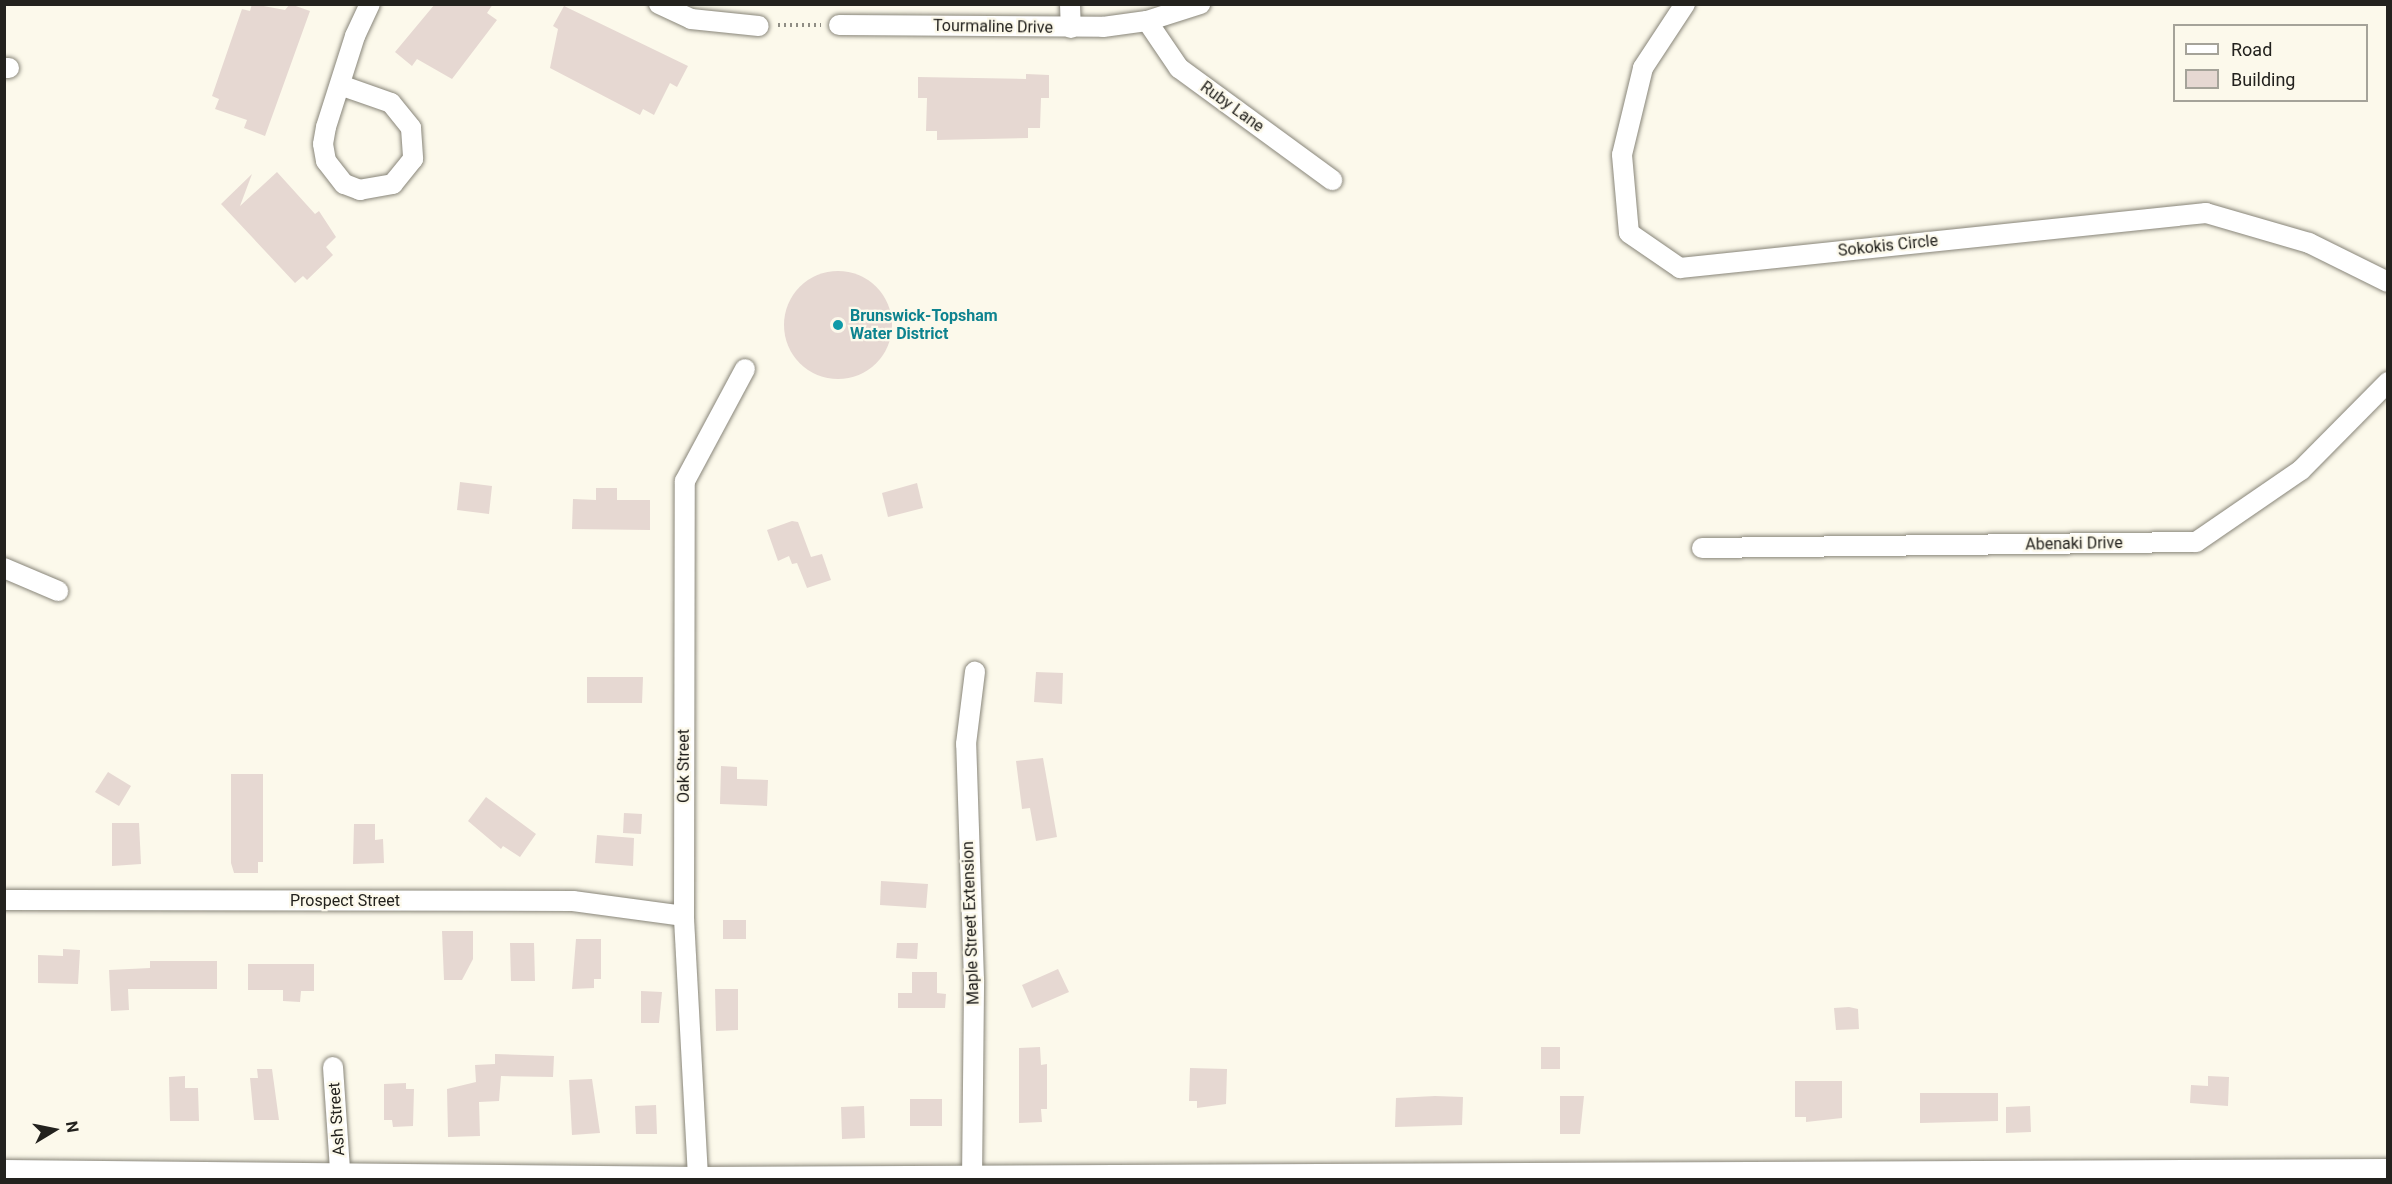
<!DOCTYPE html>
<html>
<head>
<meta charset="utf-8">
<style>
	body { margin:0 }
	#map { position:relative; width:2392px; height:1184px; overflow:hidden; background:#fcf9eb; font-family:Roboto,sans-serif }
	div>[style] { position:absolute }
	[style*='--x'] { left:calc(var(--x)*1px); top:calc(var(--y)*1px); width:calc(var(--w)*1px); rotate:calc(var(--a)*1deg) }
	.building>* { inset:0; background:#e6d8d2 }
	.round { border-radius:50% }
	.path>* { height:4px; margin-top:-2px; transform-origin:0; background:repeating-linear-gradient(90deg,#8f8d84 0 1.5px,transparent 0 6px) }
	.roads { filter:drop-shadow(0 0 2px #888579) drop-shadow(0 0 2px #888579) }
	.minor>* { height:20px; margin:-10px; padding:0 10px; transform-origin:10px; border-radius:10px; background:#fff }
	.dots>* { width:16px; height:16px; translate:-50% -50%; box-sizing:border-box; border:3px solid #fcf9eb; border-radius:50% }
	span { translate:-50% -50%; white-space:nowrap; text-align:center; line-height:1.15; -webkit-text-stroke:4.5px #fcf9eb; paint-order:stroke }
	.street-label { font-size:16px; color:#23221e }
	.culture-label { font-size:16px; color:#0d838f; font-weight:700 }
	.left { translate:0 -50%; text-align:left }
	.frame { position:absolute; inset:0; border:6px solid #23221e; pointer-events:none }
	.legend { position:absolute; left:2173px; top:24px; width:195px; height:78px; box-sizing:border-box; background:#fcf9eb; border:2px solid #a5a399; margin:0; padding:8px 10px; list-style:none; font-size:18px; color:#23221e }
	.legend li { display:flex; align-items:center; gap:12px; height:30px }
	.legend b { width:30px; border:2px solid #a5a399 }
	.north { position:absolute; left:24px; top:1100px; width:60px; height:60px; -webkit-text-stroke:4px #fcf9eb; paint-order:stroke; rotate:80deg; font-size:16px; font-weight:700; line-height:24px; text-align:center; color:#23221e }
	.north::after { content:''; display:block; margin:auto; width:21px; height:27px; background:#23221e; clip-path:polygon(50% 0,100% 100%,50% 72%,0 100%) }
</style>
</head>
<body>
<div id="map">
	<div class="building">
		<i style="clip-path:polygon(252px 4px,285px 10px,290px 4px,310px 11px,265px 136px,244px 128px,247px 120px,215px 109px,219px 99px,212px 96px,242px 9px,250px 11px)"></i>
		<i style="clip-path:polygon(435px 4px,493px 4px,487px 13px,497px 20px,452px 79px,417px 59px,412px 66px,395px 52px)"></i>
		<i style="clip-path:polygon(564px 6px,688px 66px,677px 87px,670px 83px,654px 115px,643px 109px,640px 115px,550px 68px,558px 29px,553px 26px)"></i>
		<i style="clip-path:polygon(1026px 74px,1049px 75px,1049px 98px,1041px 98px,1040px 128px,1028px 128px,1028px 138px,937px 140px,937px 131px,926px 131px,927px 98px,918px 98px,918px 77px,1026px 79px)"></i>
		<i style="clip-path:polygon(277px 172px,315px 214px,319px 211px,336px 237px,326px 247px,333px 255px,307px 280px,303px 276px,295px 283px,221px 204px,252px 174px,240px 206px)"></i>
		<i class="round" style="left:784px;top:271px;width:108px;height:108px"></i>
		<i style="clip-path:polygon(460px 482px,492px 486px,489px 514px,457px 510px)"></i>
		<i style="clip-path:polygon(917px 483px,923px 508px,888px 517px,882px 493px)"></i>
		<i style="clip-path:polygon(596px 488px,617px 488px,617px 500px,650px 500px,650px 530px,572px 529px,573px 499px,596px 500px)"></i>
		<i style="clip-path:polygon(792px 521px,798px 522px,811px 557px,822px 554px,831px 580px,807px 588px,797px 563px,792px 564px,789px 556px,778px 561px,767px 530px)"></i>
		<i style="clip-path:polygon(1036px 672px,1063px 673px,1062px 704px,1034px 702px)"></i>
		<i style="clip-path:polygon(587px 677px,643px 677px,642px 703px,587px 703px)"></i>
		<i style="clip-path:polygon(1043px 758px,1057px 837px,1036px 841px,1030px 808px,1022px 809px,1016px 761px)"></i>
		<i style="clip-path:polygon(721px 766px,737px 767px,737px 779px,768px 780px,767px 806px,720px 804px)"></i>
		<i style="clip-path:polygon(108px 772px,131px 786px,119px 806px,95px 792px)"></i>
		<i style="clip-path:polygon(231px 774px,263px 774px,263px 862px,258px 862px,258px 873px,234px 873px,231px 863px)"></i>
		<i style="clip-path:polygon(486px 797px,536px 834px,520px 857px,503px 846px,501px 849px,468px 821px)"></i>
		<i style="clip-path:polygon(624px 813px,642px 814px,641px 834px,623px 833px)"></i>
		<i style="clip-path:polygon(112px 823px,139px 823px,141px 864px,112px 866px)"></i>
		<i style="clip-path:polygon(354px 824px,375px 824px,375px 840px,383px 839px,384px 863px,353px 864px)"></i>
		<i style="clip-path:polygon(597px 835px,634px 838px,633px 866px,595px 863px)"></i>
		<i style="clip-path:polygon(881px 881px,928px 884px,926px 908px,880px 905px)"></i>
		<i style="clip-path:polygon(723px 920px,746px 920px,746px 939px,723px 939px)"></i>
		<i style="clip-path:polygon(442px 931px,473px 931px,473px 959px,462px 980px,444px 980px)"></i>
		<i style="clip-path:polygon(576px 939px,601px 939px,601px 979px,594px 979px,594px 988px,572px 989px)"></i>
		<i style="clip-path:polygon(510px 943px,534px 943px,535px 981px,511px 981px)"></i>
		<i style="clip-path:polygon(897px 943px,918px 943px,917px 959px,896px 958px)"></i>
		<i style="clip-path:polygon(63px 949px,80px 950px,78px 984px,38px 983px,38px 955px,63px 956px)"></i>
		<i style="clip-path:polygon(150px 961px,217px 961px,217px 989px,128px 989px,129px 1010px,111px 1011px,109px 970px,150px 968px)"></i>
		<i style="clip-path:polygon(248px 964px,314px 964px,314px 991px,301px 991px,300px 1002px,283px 1001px,283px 990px,248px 990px)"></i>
		<i style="clip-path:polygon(1058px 969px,1069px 992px,1032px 1008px,1022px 985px)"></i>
		<i style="clip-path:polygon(912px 972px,937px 972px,937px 993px,946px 994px,945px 1008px,898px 1008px,898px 993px,912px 993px)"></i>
		<i style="clip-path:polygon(715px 989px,738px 989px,738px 1030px,716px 1031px)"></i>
		<i style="clip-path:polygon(641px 991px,662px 992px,659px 1023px,641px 1023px)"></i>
		<i style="clip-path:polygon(1849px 1007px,1858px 1009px,1859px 1029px,1836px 1030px,1834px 1008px)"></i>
		<i style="clip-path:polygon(1040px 1047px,1041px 1065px,1047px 1064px,1047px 1109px,1041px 1109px,1042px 1122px,1019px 1123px,1019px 1048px)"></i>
		<i style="clip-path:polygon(1541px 1047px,1560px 1047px,1560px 1069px,1541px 1069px)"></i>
		<i style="clip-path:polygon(495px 1054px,554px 1056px,553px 1077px,501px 1076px,499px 1101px,479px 1102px,480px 1136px,448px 1137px,447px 1089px,476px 1082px,475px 1065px,495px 1064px)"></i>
		<i style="clip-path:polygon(1190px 1068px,1227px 1069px,1226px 1104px,1197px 1108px,1197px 1101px,1189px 1101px)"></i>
		<i style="clip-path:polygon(257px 1069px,272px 1069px,279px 1120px,254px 1120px,250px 1078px,258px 1078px)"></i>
		<i style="clip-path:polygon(185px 1076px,185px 1088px,198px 1088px,199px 1121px,170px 1121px,169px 1077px)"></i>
		<i style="clip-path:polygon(2208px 1076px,2229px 1077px,2228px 1106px,2190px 1103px,2191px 1085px,2208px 1086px)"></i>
		<i style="clip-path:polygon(592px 1079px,600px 1133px,572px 1135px,569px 1080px)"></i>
		<i style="clip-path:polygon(1795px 1081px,1842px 1081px,1842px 1118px,1806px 1122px,1806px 1117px,1795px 1117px)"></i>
		<i style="clip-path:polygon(406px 1083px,406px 1089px,414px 1089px,413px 1126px,393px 1127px,392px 1120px,384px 1120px,384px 1084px)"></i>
		<i style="clip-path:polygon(1920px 1093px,1998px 1093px,1998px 1121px,1920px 1123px)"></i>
		<i style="clip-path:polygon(1435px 1096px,1463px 1097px,1462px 1125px,1395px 1127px,1396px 1098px)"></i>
		<i style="clip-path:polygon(1560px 1096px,1584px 1096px,1580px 1134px,1560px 1134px)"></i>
		<i style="clip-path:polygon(910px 1099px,942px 1099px,942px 1126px,910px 1126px)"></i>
		<i style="clip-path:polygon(656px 1105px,657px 1134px,636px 1134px,635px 1106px)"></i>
		<i style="clip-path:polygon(864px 1106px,865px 1138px,842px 1139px,841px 1107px)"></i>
		<i style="clip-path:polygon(2030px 1106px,2031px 1132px,2006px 1133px,2006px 1107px)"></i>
	</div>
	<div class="path">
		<i style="--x:778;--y:25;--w:43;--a:0"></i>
	</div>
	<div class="roads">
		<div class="minor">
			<i style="--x:659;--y:4;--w:35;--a:25"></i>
			<i style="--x:691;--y:19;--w:68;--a:5.9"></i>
			<i style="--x:1070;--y:4;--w:24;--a:88"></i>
			<i style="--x:1685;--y:4;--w:77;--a:123.3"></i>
			<i style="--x:1643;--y:68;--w:89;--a:103.6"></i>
			<i style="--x:1622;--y:155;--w:78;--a:84.9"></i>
			<i style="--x:1629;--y:233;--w:62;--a:34.5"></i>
			<i style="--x:1680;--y:268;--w:529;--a:-5.97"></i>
			<i style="--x:2206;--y:213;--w:107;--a:16.2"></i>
			<i style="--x:2309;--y:243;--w:88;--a:26.3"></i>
			<i style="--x:1147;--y:21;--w:57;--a:55.8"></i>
			<i style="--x:1179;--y:68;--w:190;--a:36.2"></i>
			<i style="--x:839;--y:25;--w:264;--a:0.4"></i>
			<i style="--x:1103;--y:27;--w:44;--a:-7.8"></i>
			<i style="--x:1147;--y:21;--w:56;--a:-17.8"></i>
			<i style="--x:4;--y:68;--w:5;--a:0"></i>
			<i style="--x:340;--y:85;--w:54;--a:19.4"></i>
			<i style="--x:391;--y:103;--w:32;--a:51"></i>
			<i style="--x:411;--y:128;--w:31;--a:86"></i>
			<i style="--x:413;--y:159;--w:32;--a:129"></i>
			<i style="--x:393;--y:184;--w:34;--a:170"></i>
			<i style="--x:360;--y:190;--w:17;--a:-159"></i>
			<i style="--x:344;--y:184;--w:29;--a:-128"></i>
			<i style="--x:326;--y:161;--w:17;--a:-100"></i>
			<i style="--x:323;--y:144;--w:17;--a:-80"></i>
			<i style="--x:326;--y:127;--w:96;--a:-72.3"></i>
			<i style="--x:355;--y:36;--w:35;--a:-65"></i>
			<i style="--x:1702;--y:548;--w:494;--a:-0.7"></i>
			<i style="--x:2196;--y:542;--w:127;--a:-34.4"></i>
			<i style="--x:2301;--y:470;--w:124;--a:-45.3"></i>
			<i style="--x:4;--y:568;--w:59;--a:23.1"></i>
			<i style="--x:4;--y:900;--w:569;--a:0.1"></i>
			<i style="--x:573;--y:901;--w:112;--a:7.7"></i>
			<i style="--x:333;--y:1067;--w:103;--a:86.1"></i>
			<i style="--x:4;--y:1170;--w:694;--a:0.58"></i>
			<i style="--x:698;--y:1177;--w:1690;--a:-0.27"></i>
			<i style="--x:698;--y:1177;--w:261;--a:-93.1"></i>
			<i style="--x:684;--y:916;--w:435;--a:-89.9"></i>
			<i style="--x:685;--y:481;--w:127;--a:-61.8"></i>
			<i style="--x:972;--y:1180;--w:200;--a:-89.4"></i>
			<i style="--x:974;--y:980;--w:236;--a:-91.9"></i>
			<i style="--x:966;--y:744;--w:73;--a:-82.9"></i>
		</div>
	</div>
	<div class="dots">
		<i style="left:838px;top:325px;background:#0f9aa8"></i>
	</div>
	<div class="street-label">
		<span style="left:993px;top:27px;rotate:1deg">Tourmaline Drive</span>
		<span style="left:1232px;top:107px;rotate:36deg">Ruby Lane</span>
		<span style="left:1888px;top:246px;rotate:-6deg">Sokokis Circle</span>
		<span style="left:2074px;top:544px;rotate:-1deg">Abenaki Drive</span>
		<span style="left:684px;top:766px;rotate:-90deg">Oak Street</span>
		<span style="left:345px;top:901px">Prospect Street</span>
		<span style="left:971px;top:923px;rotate:-92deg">Maple Street Extension</span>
		<span style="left:337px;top:1119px;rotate:-94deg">Ash Street</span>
	</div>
	<div class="culture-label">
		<span class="left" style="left:850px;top:325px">Brunswick-Topsham<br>Water District</span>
	</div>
	<div class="frame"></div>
	<ul class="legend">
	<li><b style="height:8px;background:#fff"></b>Road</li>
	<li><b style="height:16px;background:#e6d8d2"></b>Building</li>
	</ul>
	<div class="north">N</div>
</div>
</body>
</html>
